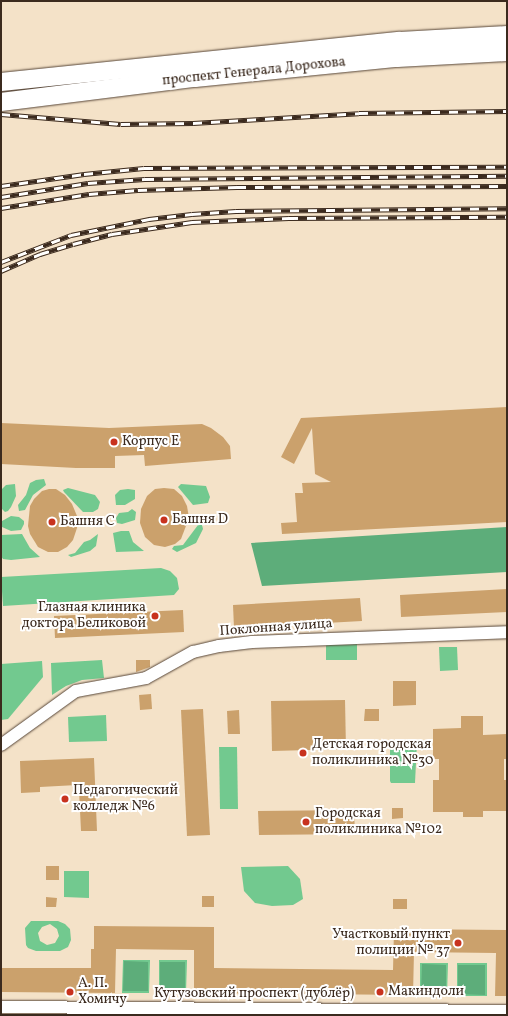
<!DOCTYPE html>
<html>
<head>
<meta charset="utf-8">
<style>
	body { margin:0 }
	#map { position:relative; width:508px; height:1016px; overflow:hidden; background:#f4e2c8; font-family:Vollkorn,serif }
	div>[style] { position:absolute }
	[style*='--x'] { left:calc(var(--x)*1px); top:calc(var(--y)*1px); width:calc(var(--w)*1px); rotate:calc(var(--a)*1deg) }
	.green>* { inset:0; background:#72c98f }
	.forest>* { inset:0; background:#5dad7a }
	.building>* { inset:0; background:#cba16c }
	.roads { filter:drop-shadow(0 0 1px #574638) drop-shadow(0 0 1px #574638) }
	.minor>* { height:12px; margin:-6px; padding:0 6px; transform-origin:6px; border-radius:6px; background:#fff }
	.secondary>* { height:18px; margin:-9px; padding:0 9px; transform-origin:9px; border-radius:9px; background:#fff }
	.rail>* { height:4.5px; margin-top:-2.25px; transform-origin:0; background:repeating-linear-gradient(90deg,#fff 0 9px,#3b2a1e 0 18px); box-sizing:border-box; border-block:1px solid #3b2a1e }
	.dots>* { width:11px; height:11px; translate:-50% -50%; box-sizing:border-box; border:2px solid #fff; border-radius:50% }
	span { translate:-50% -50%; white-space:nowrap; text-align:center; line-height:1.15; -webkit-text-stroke:4px #fff; paint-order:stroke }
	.street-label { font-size:14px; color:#3b2a1e }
	.poi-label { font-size:14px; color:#3b2a1e }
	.left { translate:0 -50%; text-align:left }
	.right { translate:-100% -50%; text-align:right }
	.frame { position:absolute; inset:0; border:2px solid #3b2a1e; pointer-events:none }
</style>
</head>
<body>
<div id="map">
	<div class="green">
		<i style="clip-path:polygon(44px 479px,46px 485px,33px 495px,25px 510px,19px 511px,18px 505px,26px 495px,30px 483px,36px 480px)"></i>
		<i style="clip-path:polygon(15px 484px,16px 496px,11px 507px,8px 511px,5px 512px,1px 508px,1px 490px,6px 485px)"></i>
		<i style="clip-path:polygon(181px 484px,206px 486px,210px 497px,208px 503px,193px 505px,178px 487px)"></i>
		<i style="clip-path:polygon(68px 488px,95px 495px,100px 502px,98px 509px,93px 512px,83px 512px,64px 492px,63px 490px)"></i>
		<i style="clip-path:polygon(128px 489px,135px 490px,135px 499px,125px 505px,116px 505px,115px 495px,120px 490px)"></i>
		<i style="clip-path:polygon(132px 509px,136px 512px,135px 520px,122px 524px,117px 523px,116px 518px,119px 513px,128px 512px)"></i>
		<i style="clip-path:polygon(11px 516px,19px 517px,24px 521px,24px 524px,21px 530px,11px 531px,2px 527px,2px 521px)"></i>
		<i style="clip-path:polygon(198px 525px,202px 525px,203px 529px,196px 543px,177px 552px,172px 549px,174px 546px,183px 545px)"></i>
		<i style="clip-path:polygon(121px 531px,129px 531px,133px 542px,144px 551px,116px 552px,113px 533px)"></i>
		<i style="clip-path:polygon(22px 534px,30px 548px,40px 557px,11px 560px,3px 559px,1px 556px,1px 535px)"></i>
		<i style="clip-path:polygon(98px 534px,96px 546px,90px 551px,71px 557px,68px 555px,75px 553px,84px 542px,90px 540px)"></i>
		<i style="clip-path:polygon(161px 568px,170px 571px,177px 578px,179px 589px,174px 595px,3px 606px,1px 577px)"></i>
		<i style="clip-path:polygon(357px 644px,357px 660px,326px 660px,326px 645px)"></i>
		<i style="clip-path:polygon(439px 647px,457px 647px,458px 670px,440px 671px)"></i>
		<i style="clip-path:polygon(102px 660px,104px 678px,82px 680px,66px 686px,52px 695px,51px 663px)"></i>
		<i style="clip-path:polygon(42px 661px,43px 677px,8px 719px,1px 720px,1px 664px)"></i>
		<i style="clip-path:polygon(106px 715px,107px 741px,69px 742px,68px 717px)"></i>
		<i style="clip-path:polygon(393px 740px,416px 740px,417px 742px,415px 783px,391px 783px,390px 781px,390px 742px)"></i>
		<i style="clip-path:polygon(219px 747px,237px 747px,238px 809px,220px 809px)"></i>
		<i style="clip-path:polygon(288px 866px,300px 879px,303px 899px,293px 905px,272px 906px,255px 903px,244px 891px,241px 867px)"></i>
		<i style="clip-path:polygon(64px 871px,89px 871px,89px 898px,64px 897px)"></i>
		<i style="clip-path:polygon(evenodd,31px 921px,58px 921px,65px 924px,70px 929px,71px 940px,68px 947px,60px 951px,36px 951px,28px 948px,26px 945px,25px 928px,31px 921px,50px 924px,57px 929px,59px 936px,55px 943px,47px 945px,40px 941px,38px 933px,42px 927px,50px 924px)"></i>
		<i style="clip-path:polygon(123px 960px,150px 960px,149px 993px,122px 993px)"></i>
		<i style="clip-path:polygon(159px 960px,187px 960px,186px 993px,159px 993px)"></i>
		<i style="clip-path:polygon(420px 963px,448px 963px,447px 996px,420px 996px)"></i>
		<i style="clip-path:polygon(457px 963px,487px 963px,487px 996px,457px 996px)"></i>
	</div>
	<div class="forest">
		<i style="clip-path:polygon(507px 527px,507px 572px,262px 586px,251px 543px)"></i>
		<i style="clip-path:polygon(124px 961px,148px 962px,148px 991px,123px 991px)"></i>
		<i style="clip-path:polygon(160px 962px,185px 962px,185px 991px,160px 991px)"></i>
		<i style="clip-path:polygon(422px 964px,446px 965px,446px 994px,421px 994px)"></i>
		<i style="clip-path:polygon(458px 965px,485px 965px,485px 995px,458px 994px)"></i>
	</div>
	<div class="building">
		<i style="clip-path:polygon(507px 407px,507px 522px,282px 534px,281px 523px,297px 522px,295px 493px,303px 493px,302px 483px,331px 482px,315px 474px,312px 428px,294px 464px,281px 457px,301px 418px)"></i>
		<i style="clip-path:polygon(1px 423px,109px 428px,202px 424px,211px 428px,223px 437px,230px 446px,231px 459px,145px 466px,144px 455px,115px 456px,115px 468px,76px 468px,1px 464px)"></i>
		<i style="clip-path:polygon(164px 488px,174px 489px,182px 496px,187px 506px,189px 518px,181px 539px,175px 544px,165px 547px,154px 545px,145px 537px,140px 523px,141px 509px,147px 496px,155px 489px)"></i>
		<i style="clip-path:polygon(49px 489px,56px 489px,65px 495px,72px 504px,77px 516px,77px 528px,73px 540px,67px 547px,58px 552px,48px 552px,38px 547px,30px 534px,28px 526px,30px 506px,34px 499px,42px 491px)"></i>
		<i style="clip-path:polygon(507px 589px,507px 612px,401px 617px,400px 595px)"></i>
		<i style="clip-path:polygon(360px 598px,362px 621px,234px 628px,233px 605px)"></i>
		<i style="clip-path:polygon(183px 610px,184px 632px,55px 638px,54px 616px)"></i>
		<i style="clip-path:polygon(136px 660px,150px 660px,150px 667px,136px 672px)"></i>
		<i style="clip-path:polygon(393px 681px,416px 681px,416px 705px,393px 706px)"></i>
		<i style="clip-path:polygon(151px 694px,152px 709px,140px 710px,139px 695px)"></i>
		<i style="clip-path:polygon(345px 700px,346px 749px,272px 751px,271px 701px)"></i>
		<i style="clip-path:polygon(203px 709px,210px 835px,187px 836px,181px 710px)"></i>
		<i style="clip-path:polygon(365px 709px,379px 709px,379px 721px,364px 721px)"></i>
		<i style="clip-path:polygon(239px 710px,240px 734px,228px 734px,227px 711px)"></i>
		<i style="clip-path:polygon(461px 716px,483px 716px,483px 735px,507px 734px,507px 759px,504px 759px,504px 780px,507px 780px,507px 811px,483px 811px,483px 817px,463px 817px,463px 812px,433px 812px,433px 780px,439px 780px,439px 759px,433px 759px,433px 729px,461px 728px)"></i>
		<i style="clip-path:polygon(94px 758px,97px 831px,81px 831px,79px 790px,77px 790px,77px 785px,40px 787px,40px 792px,21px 793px,20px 761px)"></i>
		<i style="clip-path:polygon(392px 808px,403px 808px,403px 818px,392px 819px)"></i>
		<i style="clip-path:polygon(354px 810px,355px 834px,259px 835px,258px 811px)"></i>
		<i style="clip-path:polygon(46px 866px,59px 866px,59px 880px,46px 880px)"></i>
		<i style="clip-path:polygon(202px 896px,214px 896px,214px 907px,202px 907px)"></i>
		<i style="clip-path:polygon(46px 897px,57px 898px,56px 907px,46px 907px)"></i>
		<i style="clip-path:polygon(393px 899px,407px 899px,407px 909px,393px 909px)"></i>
		<i style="clip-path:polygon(94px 926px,214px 927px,214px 968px,393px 970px,394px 929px,507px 930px,507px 996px,495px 996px,496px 953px,414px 952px,413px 995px,194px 993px,194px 950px,116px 949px,115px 993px,1px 992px,1px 968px,91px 968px,91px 949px,94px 949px)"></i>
	</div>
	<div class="roads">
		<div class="minor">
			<i style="--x:1;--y:745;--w:92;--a:-35.8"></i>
			<i style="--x:76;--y:691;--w:71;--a:-10.5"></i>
			<i style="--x:146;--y:678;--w:54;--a:-29"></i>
			<i style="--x:193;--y:652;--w:27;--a:-13"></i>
			<i style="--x:219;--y:646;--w:33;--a:-7"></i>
			<i style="--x:252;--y:642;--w:255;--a:-2.2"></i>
			<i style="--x:1;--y:1007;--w:506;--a:0.45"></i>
		</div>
		<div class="secondary">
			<i style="--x:1;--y:82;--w:401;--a:-5.9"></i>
			<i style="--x:400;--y:41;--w:107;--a:-3.2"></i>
			<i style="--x:1;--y:102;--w:195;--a:-7.1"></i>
			<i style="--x:195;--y:78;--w:203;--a:-5.7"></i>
			<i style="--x:397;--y:58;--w:110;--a:-3.1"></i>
		</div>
	</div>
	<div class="rail">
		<i style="--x:1;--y:114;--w:120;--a:4.8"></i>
		<i style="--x:121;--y:124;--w:72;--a:-0.8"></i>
		<i style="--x:193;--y:123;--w:166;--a:-3.4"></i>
		<i style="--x:359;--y:113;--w:148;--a:-0.8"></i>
		<i style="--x:1;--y:186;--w:84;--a:-8.2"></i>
		<i style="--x:84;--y:174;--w:60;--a:-5.7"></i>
		<i style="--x:144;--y:168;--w:363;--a:-0.2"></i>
		<i style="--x:1;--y:197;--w:88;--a:-9.1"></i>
		<i style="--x:88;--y:183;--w:57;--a:-4"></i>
		<i style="--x:145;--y:179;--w:362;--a:-0.5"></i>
		<i style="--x:1;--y:208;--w:89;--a:-9"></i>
		<i style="--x:89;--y:194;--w:49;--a:-4.7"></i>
		<i style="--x:138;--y:190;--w:99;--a:-1.7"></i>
		<i style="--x:237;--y:187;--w:270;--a:-0.2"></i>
		<i style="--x:1;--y:262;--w:75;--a:-21.1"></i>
		<i style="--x:71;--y:235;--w:80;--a:-11.6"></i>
		<i style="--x:149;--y:219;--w:43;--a:-6.6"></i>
		<i style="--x:192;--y:214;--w:44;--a:-3.9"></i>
		<i style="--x:236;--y:211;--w:271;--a:-0.6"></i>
		<i style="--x:1;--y:271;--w:43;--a:-23.6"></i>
		<i style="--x:40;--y:254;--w:34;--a:-17"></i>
		<i style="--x:73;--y:244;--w:40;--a:-14.4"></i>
		<i style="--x:112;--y:234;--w:81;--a:-8.5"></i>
		<i style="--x:192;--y:222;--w:97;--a:-2.4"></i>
		<i style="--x:289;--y:218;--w:218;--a:-0.3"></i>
	</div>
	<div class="dots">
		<i style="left:114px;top:442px;background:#c8321e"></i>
		<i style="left:164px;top:520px;background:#c8321e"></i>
		<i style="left:52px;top:522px;background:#c8321e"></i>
		<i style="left:155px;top:616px;background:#c8321e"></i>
		<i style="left:303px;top:753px;background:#c8321e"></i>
		<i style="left:65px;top:799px;background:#c8321e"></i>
		<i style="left:306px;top:822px;background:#c8321e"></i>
		<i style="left:458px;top:943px;background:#c8321e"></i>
		<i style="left:70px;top:992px;background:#c8321e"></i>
		<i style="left:380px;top:992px;background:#c8321e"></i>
	</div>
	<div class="street-label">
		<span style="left:254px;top:72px;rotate:-6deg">проспект Генерала Дорохова</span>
		<span style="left:276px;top:628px;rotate:-4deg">Поклонная улица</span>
		<span style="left:254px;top:994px">Кутузовский проспект (дублёр)</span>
	</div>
	<div class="poi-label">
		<span class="left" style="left:122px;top:442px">Корпус E</span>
		<span class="left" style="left:172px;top:520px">Башня D</span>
		<span class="left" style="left:60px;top:522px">Башня C</span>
		<span class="right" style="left:146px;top:616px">Глазная клиника<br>доктора Беликовой</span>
		<span class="left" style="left:312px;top:753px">Детская городская<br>поликлиника №30</span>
		<span class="left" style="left:73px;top:799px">Педагогический<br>колледж №6</span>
		<span class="left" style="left:315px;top:822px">Городская<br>поликлиника №102</span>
		<span class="right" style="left:450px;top:943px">Участковый пункт<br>полиции № 37</span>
		<span class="left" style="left:78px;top:992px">А. П.<br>Хомичу</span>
		<span class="left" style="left:388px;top:992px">Макиндоли</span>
	</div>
	<div class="frame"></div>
</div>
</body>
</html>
